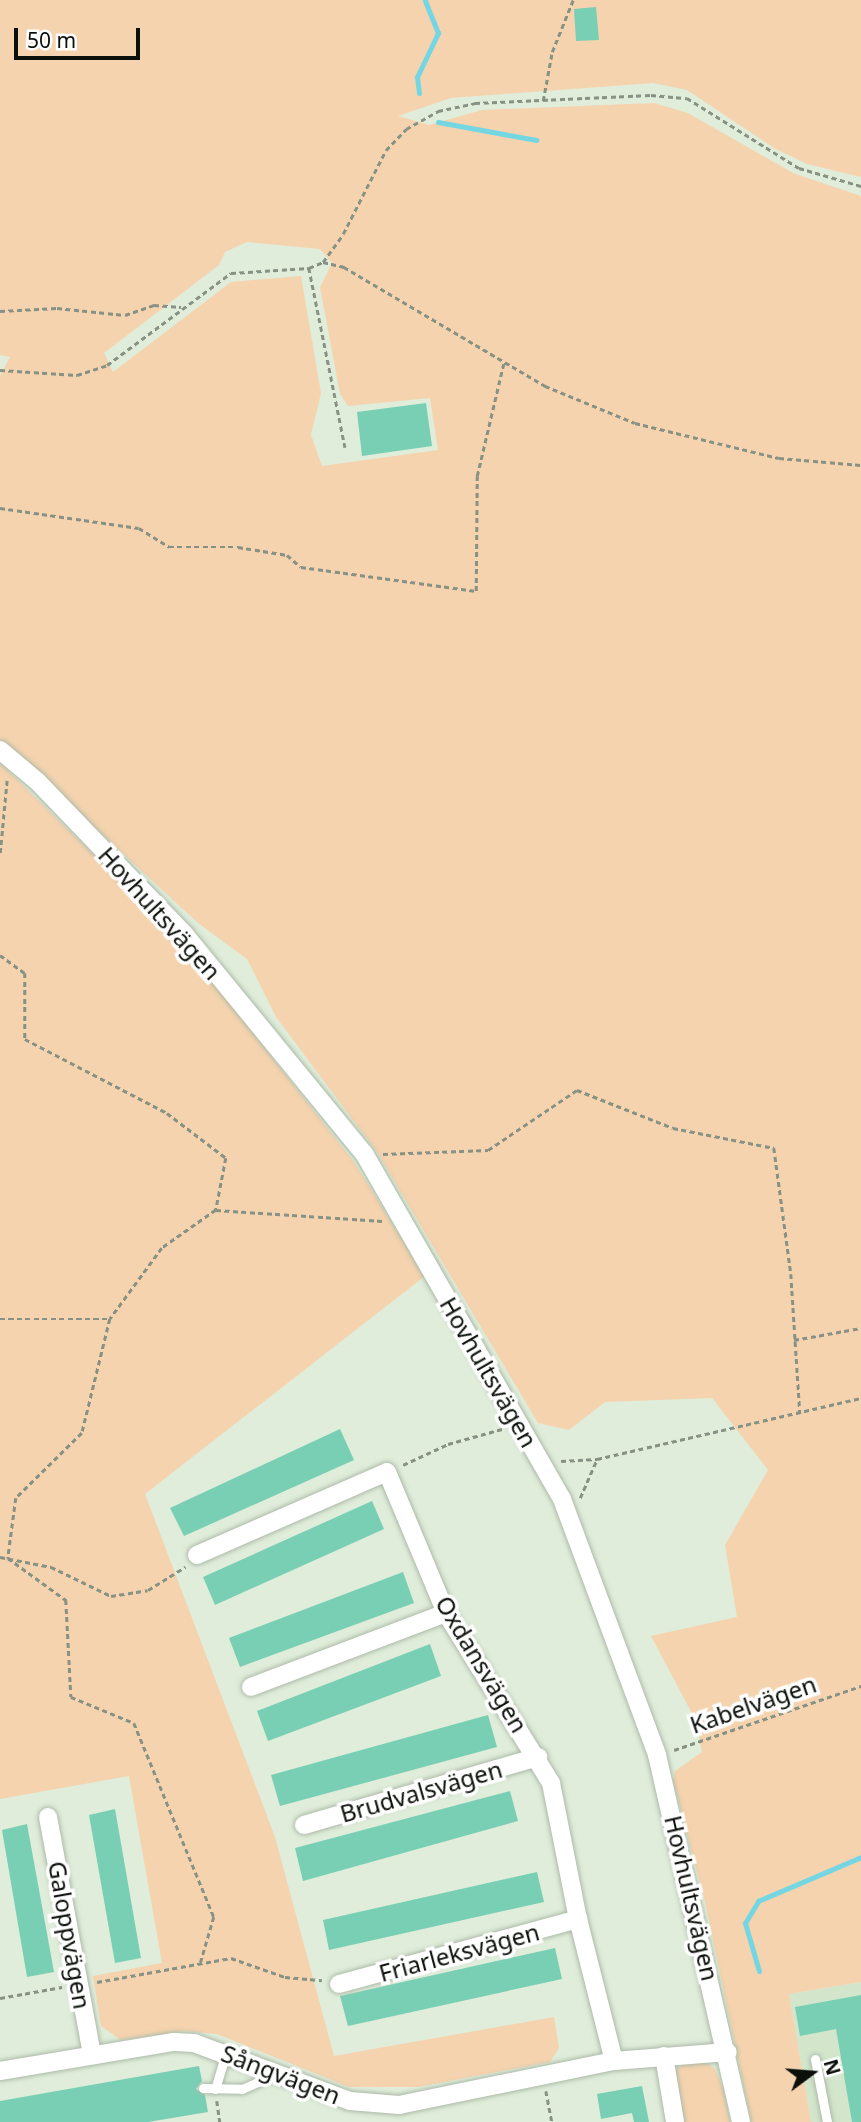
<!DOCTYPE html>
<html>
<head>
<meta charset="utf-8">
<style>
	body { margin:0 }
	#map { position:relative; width:861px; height:2122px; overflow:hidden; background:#dfedda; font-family:"Noto Sans",sans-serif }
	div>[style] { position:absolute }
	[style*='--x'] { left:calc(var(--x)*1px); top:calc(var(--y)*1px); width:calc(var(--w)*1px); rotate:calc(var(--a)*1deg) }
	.built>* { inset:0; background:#d3e6cc }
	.green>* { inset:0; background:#f5d3ae }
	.stream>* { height:5px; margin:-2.5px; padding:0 2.5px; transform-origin:2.5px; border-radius:2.5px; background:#74d6e2 }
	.building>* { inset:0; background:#79cfb4 }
	.path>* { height:2.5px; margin-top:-1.25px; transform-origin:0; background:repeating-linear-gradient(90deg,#879184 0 5px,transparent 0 8.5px) }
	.roads { filter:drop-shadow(0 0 2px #adbaa8) drop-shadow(0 0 2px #adbaa8) }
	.lane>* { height:9px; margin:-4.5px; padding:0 4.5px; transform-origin:4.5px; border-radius:4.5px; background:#fff }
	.street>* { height:18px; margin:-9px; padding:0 9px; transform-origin:9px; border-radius:9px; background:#fff }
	span { translate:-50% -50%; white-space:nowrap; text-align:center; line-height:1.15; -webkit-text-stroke:7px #fff; paint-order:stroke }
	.street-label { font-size:24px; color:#0b100a }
	.north { position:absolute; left:777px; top:2038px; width:70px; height:70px; -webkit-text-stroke:5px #fff; paint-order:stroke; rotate:74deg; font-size:19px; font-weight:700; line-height:28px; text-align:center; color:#0b100a }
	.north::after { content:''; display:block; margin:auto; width:24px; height:32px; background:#0b100a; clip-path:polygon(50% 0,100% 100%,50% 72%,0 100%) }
	.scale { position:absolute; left:14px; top:28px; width:126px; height:32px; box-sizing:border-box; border:4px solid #0b100a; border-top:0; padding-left:9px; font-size:21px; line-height:24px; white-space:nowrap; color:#0b100a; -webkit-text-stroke:5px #fff; paint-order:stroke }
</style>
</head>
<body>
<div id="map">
	<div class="built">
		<i style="clip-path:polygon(861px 1982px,861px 2122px,811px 2122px,789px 1994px)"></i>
	</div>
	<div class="green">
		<i style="clip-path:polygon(evenodd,0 0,861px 0,861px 177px,807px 164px,774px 148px,687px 90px,653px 83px,451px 98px,398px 116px,429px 125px,482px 110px,654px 103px,688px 113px,793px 173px,861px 196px,861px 1982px,789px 1994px,811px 2122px,751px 2122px,706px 1906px,673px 1780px,675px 1771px,702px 1752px,695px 1719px,651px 1636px,737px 1617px,725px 1545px,768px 1470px,712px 1398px,605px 1402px,569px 1430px,538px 1423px,377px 1152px,276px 1017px,247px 959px,198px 923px,0 740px,0 376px,10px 357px,0 355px,0 0,247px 242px,320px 249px,332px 263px,320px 287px,340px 394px,348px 406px,430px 398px,438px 450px,322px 466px,311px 435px,321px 393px,301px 276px,231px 282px,113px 372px,104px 353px,219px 265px,225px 252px,247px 242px)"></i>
		<i style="clip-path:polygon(0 763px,122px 882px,209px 977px,354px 1162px,425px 1276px,145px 1494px,275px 1837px,334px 2056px,554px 2017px,559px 2048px,550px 2062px,418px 2087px,349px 2087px,217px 2034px,185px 2031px,121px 2040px,101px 2026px,93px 1976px,162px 1963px,129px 1776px,0 1799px)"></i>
		<i style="clip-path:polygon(705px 2062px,715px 2069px,724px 2090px,730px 2122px,684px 2122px,674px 2073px,683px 2063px)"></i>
	</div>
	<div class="stream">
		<i style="--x:419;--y:93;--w:16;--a:-97"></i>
		<i style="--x:417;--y:77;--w:49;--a:-64.5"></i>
		<i style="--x:438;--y:33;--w:35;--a:-112"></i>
		<i style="--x:438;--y:122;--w:100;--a:10.4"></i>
		<i style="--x:759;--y:1971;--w:50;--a:-106.3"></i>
		<i style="--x:745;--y:1923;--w:26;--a:-59"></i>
		<i style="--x:758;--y:1901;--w:112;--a:-23.1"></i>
	</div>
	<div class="building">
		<i style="clip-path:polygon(596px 7px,599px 40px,576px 41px,574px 9px)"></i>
		<i style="clip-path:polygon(426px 403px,432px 446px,362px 456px,357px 412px)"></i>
		<i style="clip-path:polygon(340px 1429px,354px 1460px,184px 1536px,170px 1508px)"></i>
		<i style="clip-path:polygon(372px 1501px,384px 1529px,215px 1605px,203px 1577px)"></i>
		<i style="clip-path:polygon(403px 1572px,414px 1603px,240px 1667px,229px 1638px)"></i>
		<i style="clip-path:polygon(430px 1644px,441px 1676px,268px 1741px,257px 1711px)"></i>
		<i style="clip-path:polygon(488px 1715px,497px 1747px,280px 1806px,271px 1775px)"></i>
		<i style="clip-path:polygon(510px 1791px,518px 1821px,303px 1881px,295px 1848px)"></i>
		<i style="clip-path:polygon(115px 1809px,141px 1958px,115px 1963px,89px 1815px)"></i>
		<i style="clip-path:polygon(27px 1824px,54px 1972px,27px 1977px,2px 1830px)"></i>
		<i style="clip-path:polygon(537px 1872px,544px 1902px,329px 1950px,323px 1920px)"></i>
		<i style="clip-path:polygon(555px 1948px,562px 1979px,348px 2026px,340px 1996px)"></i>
		<i style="clip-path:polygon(861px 1995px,861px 2122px,852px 2122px,836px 2029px,800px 2036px,795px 2007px)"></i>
		<i style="clip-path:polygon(199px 2066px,202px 2081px,196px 2089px,205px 2095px,208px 2112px,148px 2122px,0 2122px,0 2101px)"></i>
		<i style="clip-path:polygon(642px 2086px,649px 2122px,634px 2122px,632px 2113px,601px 2119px,597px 2094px)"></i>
	</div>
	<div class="path">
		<i style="--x:543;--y:101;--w:50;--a:-79.6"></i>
		<i style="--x:552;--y:52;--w:56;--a:-68"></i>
		<i style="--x:323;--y:262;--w:22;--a:13"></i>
		<i style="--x:344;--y:267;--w:234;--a:30.6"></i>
		<i style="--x:545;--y:386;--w:97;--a:22.3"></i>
		<i style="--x:635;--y:423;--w:148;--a:13.7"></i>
		<i style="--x:779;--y:458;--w:82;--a:4.9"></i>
		<i style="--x:309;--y:268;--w:183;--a:78.6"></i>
		<i style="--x:0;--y:311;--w:57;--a:-3"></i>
		<i style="--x:57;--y:308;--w:68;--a:5.9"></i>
		<i style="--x:125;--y:315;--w:31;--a:-19"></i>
		<i style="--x:154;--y:305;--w:27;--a:4"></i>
		<i style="--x:0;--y:370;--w:77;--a:3.7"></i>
		<i style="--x:77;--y:375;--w:32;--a:-18"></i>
		<i style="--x:107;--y:365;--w:154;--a:-36.6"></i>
		<i style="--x:231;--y:273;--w:78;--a:-3.7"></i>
		<i style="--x:309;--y:268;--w:15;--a:-23"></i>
		<i style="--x:323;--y:262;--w:34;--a:-54"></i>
		<i style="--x:343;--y:234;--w:94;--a:-62.9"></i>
		<i style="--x:386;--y:150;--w:29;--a:-46"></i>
		<i style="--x:406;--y:129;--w:37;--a:-29"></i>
		<i style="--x:438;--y:111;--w:38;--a:-12"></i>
		<i style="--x:475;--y:103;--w:176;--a:-2.6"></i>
		<i style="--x:651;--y:95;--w:36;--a:5"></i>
		<i style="--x:687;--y:98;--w:132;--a:32"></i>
		<i style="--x:799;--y:168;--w:65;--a:16.2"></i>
		<i style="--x:0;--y:508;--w:140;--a:8.2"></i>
		<i style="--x:139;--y:528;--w:36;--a:32"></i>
		<i style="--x:169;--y:547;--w:69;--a:0"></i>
		<i style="--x:238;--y:547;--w:50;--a:9.3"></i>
		<i style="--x:287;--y:555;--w:18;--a:41"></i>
		<i style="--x:301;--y:567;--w:177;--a:7.8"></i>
		<i style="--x:476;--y:591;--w:115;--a:-89.5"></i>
		<i style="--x:477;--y:476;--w:117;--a:-76.7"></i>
		<i style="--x:0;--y:853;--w:74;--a:-84.6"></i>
		<i style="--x:0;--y:955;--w:31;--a:36"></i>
		<i style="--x:25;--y:973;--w:66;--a:90"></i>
		<i style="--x:25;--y:1039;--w:160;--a:27.5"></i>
		<i style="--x:167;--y:1113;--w:74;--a:37.3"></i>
		<i style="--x:226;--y:1158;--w:53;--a:100.9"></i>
		<i style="--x:216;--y:1210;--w:66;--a:144.9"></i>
		<i style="--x:162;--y:1248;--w:88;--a:126.2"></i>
		<i style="--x:383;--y:1154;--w:105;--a:-2.2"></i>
		<i style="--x:488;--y:1150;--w:107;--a:-34"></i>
		<i style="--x:577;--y:1090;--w:103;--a:21.6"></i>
		<i style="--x:673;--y:1128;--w:103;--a:11.2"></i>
		<i style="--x:774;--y:1148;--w:127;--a:82.3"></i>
		<i style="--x:791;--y:1274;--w:140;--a:86.3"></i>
		<i style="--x:216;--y:1210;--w:167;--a:3.8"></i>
		<i style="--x:0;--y:1319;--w:110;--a:0"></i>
		<i style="--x:110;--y:1319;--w:117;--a:103.8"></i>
		<i style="--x:82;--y:1433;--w:93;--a:135.4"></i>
		<i style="--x:16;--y:1498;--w:61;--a:97.6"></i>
		<i style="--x:8;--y:1558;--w:72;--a:35.9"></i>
		<i style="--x:66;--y:1600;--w:97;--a:87"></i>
		<i style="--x:71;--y:1697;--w:68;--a:22.4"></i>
		<i style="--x:134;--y:1723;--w:210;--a:67.6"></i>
		<i style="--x:214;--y:1917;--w:50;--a:106.3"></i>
		<i style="--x:794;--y:1340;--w:68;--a:-10.2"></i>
		<i style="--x:561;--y:1461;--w:36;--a:-3"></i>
		<i style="--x:597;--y:1459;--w:271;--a:-13"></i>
		<i style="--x:403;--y:1465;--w:50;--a:-25"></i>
		<i style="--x:448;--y:1444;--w:56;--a:-15.5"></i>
		<i style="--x:580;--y:1498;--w:43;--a:-66.4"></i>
		<i style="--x:0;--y:1557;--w:52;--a:11.1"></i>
		<i style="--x:51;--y:1567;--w:67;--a:25.8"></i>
		<i style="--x:111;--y:1596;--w:37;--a:-9"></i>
		<i style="--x:148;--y:1590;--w:44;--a:-31.9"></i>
		<i style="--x:674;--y:1750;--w:198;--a:-18.9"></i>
		<i style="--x:97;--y:1982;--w:136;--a:-10.2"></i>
		<i style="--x:231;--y:1958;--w:57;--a:19.4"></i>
		<i style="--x:285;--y:1977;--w:37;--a:5"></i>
		<i style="--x:0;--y:1998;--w:63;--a:-10.1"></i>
		<i style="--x:546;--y:2091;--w:32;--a:79"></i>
		<i style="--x:217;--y:2101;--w:21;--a:82"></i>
	</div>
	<div class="roads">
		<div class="lane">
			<i style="--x:815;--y:2059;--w:64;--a:79.2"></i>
			<i style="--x:203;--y:2088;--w:39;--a:1"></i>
			<i style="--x:242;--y:2089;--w:37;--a:-24"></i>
			<i style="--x:215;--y:2089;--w:38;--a:-73"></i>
		</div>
		<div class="street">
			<i style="--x:0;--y:750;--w:50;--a:40.1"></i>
			<i style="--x:38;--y:782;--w:212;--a:46.1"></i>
			<i style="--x:185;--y:935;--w:284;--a:50.7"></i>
			<i style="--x:365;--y:1155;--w:396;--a:60.2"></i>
			<i style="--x:562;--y:1499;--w:273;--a:69.6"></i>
			<i style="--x:657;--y:1755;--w:376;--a:77.1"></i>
			<i style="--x:197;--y:1555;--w:207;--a:-23.6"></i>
			<i style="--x:387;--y:1472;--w:153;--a:67.3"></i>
			<i style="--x:446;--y:1613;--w:200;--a:58.3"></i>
			<i style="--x:551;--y:1783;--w:139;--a:78.8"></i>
			<i style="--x:578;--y:1919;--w:146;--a:75.8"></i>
			<i style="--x:251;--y:1687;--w:209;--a:-20.8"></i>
			<i style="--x:48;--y:1817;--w:241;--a:79.5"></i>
			<i style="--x:304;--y:1825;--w:244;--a:-16.2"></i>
			<i style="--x:339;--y:1984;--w:248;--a:-15.2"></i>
			<i style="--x:664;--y:2056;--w:67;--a:80.5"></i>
			<i style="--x:0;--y:2071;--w:176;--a:-9.5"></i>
			<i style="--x:174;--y:2042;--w:20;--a:3"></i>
			<i style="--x:194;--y:2043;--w:166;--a:20.4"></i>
			<i style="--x:350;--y:2101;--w:49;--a:4.7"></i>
			<i style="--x:399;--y:2105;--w:219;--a:-11.6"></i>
			<i style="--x:614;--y:2061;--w:114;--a:-4.5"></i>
		</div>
	</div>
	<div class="street-label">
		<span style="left:160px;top:913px;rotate:48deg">Hovhultsvägen</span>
		<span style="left:489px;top:1372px;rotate:60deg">Hovhultsvägen</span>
		<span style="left:482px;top:1664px;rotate:59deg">Oxdansvägen</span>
		<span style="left:753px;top:1704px;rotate:-19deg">Kabelvägen</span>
		<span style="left:421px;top:1791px;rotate:-16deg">Brudvalsvägen</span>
		<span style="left:692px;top:1898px;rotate:77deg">Hovhultsvägen</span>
		<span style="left:70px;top:1935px;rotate:80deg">Galoppvägen</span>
		<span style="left:459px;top:1952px;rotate:-15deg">Friarleksvägen</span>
		<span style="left:281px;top:2074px;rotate:21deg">Sångvägen</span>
	</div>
	<div class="north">N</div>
	<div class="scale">50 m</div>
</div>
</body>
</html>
